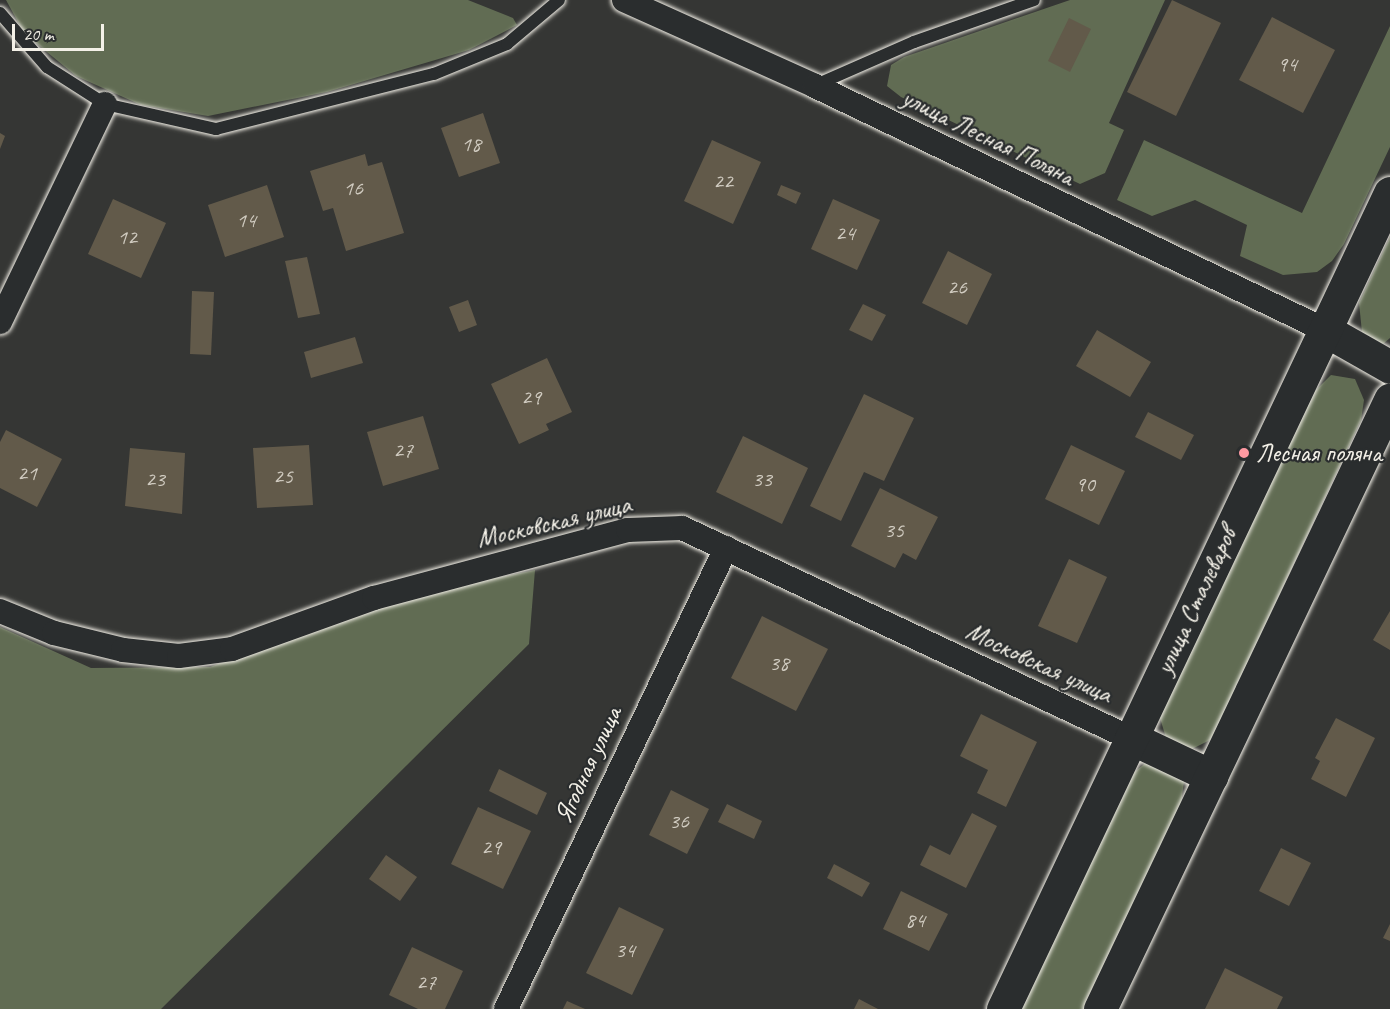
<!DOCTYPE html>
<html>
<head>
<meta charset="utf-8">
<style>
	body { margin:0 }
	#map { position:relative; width:1390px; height:1009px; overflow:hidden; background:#353634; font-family:Caveat,sans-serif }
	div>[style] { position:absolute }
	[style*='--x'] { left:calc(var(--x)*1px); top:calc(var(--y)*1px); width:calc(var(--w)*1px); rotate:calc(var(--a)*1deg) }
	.green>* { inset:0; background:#616c53 }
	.building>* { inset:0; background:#625a4a }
	.roads { filter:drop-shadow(0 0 2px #f4f1e8) drop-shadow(0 0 2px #f4f1e8) }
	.service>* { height:12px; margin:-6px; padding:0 6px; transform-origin:6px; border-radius:6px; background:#2a2d2e }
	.minor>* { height:24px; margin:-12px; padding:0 12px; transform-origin:12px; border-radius:12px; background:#2a2d2e }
	.secondary>* { height:33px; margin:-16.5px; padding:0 16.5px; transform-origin:16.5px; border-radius:16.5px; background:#2a2d2e }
	.dots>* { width:16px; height:16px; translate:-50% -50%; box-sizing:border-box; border:3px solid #2a2d2e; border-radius:50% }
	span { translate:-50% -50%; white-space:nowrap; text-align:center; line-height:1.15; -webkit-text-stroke:4.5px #2a2d2e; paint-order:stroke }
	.number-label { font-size:22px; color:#d0cbc0 }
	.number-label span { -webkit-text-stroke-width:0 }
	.street-label { font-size:26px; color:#f4f1e8 }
	.poi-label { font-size:26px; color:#f4f1e8 }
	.left { translate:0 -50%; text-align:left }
	.scale { position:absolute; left:12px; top:24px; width:92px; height:27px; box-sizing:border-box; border:3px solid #f4f1e8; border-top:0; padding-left:8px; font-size:18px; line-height:21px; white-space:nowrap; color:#f4f1e8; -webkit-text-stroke:4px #2a2d2e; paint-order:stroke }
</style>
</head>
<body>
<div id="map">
	<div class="green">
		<i style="clip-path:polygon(6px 0,468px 0,513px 18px,517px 25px,469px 50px,327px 92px,208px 116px,141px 105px,76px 76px,24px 33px)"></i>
		<i style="clip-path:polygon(1070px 0,1165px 0,1109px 123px,1124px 130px,1105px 173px,1080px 184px,901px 97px,887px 86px,891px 65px,904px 57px)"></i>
		<i style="clip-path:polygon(1390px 26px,1390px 147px,1344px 244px,1332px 261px,1317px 272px,1283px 275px,1240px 256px,1247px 225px,1195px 200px,1152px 216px,1117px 200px,1144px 140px,1302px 213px)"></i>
		<i style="clip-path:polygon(1390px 237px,1390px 338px,1383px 344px,1362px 332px,1359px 303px)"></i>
		<i style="clip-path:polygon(1331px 375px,1355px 379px,1364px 400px,1361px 420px,1212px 739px,1192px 749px,1166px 738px,1158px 711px,1315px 391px)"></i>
		<i style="clip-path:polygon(535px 570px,529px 644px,161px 1009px,0 1009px,0 627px,91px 668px,210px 667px,398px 598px)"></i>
		<i style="clip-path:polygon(1148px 761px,1184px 781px,1180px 812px,1086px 1009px,1018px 1009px,1127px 778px)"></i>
	</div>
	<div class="building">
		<i style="clip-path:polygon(1172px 0,1221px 23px,1176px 116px,1127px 92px)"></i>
		<i style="clip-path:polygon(1272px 17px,1335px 50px,1303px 113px,1239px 80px)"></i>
		<i style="clip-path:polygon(1069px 18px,1091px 29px,1070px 72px,1048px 61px)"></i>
		<i style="clip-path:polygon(483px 113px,500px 163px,459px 177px,441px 128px)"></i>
		<i style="clip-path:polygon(0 133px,5px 136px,0 149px)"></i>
		<i style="clip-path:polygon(712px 140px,761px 162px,733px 224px,684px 201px)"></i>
		<i style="clip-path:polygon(365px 154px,368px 166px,382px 162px,404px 233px,346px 251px,333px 208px,323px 211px,310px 171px)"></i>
		<i style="clip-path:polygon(267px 185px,284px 237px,225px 257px,208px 205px)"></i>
		<i style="clip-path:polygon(781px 185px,801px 193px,796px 204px,777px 195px)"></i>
		<i style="clip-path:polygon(113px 199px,166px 223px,141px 278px,88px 254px)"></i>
		<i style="clip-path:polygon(833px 199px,880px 220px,857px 270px,811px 249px)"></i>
		<i style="clip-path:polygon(948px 251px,992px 274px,967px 325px,922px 303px)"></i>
		<i style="clip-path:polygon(307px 257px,320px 314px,298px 318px,285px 261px)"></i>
		<i style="clip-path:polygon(192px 291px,214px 292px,211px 355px,190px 354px)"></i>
		<i style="clip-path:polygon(468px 300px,477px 325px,459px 332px,449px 307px)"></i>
		<i style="clip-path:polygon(863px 304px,886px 315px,872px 341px,849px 330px)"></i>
		<i style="clip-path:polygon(1097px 330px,1151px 362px,1130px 397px,1076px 366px)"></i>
		<i style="clip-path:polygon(355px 337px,363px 363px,311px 378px,304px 352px)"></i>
		<i style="clip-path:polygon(547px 358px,572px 412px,546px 424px,549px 430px,519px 444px,491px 384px)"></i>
		<i style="clip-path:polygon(864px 394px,914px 418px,884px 481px,864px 472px,841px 521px,810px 506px)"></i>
		<i style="clip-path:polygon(1148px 412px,1194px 435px,1181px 460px,1135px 437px)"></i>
		<i style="clip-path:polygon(423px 416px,439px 469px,383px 486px,367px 432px)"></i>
		<i style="clip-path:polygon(6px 430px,62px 459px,37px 507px,0 488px,0 442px)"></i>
		<i style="clip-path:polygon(743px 436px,808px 468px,782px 524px,716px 492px)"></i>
		<i style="clip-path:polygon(309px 445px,313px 505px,257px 508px,253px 448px)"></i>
		<i style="clip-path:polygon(1071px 445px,1125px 471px,1099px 525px,1045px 499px)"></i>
		<i style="clip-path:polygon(130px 448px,185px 453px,182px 514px,125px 506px)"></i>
		<i style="clip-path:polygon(880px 488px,938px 517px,916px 560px,903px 553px,895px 568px,851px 546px)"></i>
		<i style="clip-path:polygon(1069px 559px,1107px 577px,1077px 643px,1038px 626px)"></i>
		<i style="clip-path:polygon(1390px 611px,1390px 650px,1373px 640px)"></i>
		<i style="clip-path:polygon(762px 616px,828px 649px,796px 711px,731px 678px)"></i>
		<i style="clip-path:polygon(981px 714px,1037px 742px,1006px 807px,977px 793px,988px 770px,960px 756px)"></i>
		<i style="clip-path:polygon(1336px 718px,1375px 738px,1346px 797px,1311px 779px,1320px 761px,1315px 758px)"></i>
		<i style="clip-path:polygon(499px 769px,547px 793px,537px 815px,489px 791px)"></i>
		<i style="clip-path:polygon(671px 790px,709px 809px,687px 854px,649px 835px)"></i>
		<i style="clip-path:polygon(727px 804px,762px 821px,754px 839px,718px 822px)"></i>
		<i style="clip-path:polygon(478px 807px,531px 831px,503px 889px,451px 864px)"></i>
		<i style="clip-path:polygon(972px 813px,997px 826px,966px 888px,920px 865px,930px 845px,950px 855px)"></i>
		<i style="clip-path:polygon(1281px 848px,1311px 863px,1289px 906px,1259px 891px)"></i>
		<i style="clip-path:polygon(386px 855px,417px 877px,400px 901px,369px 879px)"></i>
		<i style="clip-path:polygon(834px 864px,870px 883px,862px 897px,827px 878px)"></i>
		<i style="clip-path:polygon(901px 891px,948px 914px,929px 951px,883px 929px)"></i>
		<i style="clip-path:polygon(619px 907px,664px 929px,632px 995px,586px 973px)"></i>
		<i style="clip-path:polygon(1390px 924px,1390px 941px,1383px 938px)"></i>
		<i style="clip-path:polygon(412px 947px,463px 971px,445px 1009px,418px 1009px,389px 995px)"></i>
		<i style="clip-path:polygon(1225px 968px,1283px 997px,1277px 1009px,1205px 1009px)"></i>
		<i style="clip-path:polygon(859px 999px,878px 1009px,854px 1009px)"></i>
		<i style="clip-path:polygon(567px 1001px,585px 1009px,563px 1009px)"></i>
	</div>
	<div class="roads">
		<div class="service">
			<i style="--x:0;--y:13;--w:72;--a:49"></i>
			<i style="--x:47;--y:67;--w:69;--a:32.5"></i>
			<i style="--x:105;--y:104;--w:114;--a:12.7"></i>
			<i style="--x:216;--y:129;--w:225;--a:-14.2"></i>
			<i style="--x:434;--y:74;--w:79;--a:-22.3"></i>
			<i style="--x:507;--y:44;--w:68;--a:-40.2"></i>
			<i style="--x:816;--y:85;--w:107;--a:-23.7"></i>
			<i style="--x:914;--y:42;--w:127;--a:-19.3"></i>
		</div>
		<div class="minor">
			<i style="--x:624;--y:0;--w:209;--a:24.2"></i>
			<i style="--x:815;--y:86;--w:565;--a:25.57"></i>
			<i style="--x:0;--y:322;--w:242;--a:-64.3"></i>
			<i style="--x:0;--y:611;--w:58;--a:22.2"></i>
			<i style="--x:54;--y:633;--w:71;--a:13.8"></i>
			<i style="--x:123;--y:650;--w:56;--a:6.1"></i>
			<i style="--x:179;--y:656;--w:53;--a:-7.5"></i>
			<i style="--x:232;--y:649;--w:151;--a:-19.8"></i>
			<i style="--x:374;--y:598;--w:263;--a:-15"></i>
			<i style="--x:628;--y:530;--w:54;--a:-2.1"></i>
			<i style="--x:682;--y:528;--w:496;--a:25.1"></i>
			<i style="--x:506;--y:1009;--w:511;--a:-64.49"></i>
		</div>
		<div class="secondary">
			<i style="--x:1325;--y:330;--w:75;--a:29.6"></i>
			<i style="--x:1131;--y:738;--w:89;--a:25.4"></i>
			<i style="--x:1003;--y:1009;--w:903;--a:-64.63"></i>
			<i style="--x:1100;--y:1009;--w:675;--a:-64.54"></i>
		</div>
	</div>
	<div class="dots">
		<i style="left:1244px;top:453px;background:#ff9aa2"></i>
	</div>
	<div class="number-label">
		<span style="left:1287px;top:65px">94</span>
		<span style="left:471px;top:145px">18</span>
		<span style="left:723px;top:182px">22</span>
		<span style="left:353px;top:189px">16</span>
		<span style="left:246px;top:221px">14</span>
		<span style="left:845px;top:234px">24</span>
		<span style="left:127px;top:238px">12</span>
		<span style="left:957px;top:288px">26</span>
		<span style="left:531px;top:398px">29</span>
		<span style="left:403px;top:451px">27</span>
		<span style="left:27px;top:474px">21</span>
		<span style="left:283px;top:477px">25</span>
		<span style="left:155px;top:480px">23</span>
		<span style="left:762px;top:480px">33</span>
		<span style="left:1085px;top:485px">90</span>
		<span style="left:894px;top:531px">35</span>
		<span style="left:779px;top:664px">38</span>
		<span style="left:679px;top:822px">36</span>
		<span style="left:491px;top:848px">29</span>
		<span style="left:915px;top:921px">84</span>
		<span style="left:625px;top:951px">34</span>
		<span style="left:426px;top:983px">27</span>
	</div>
	<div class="street-label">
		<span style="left:988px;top:137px;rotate:26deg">улица Лесная Поляна</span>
		<span style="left:554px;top:522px;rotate:-13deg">Московская улица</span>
		<span style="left:1196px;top:601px;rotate:-65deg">улица Сталеваров</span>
		<span style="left:1039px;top:663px;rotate:25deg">Московская улица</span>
		<span style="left:588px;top:765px;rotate:-65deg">Ягодная улица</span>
	</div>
	<div class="poi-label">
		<span class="left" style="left:1256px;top:453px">Лесная поляна</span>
	</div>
	<div class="scale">20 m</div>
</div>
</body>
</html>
